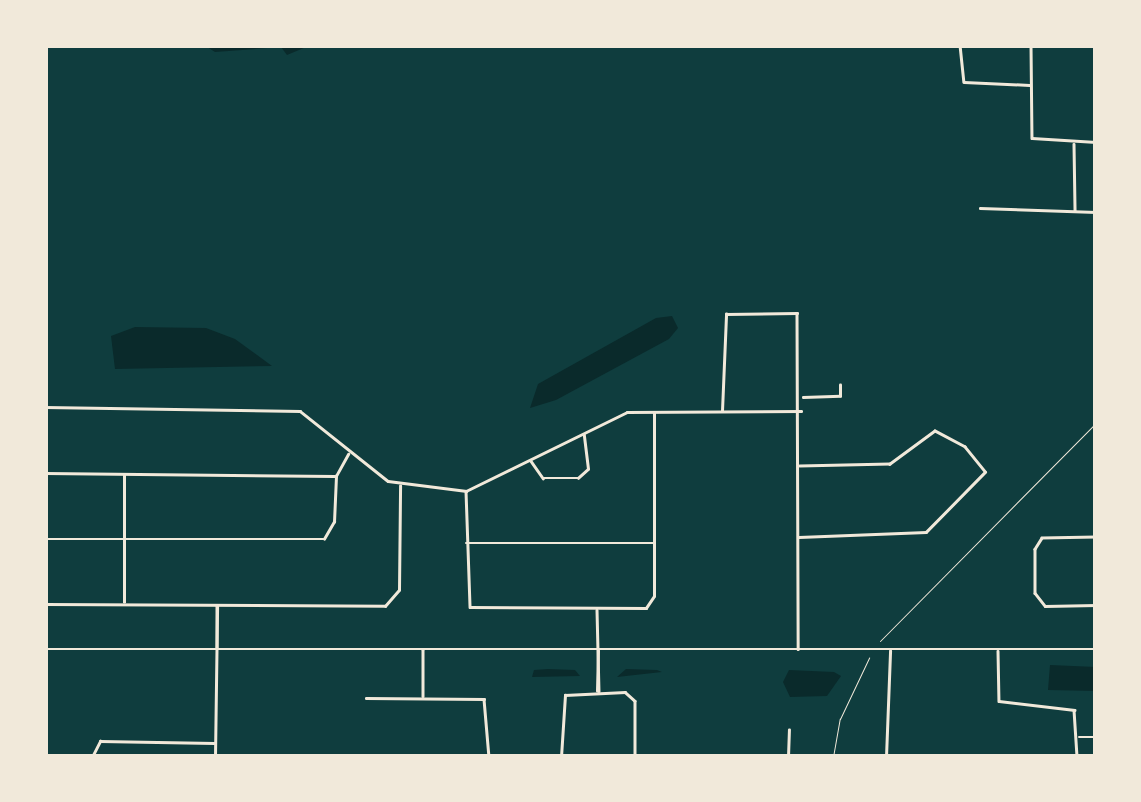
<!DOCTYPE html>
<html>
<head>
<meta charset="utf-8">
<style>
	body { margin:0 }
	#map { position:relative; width:1141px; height:802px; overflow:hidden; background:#0f3d3e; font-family:"Noto Sans",sans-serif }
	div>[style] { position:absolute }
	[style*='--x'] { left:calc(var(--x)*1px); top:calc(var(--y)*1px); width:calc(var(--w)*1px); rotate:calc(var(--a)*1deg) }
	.water>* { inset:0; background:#0a2a2b }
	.path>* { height:1px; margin:-0.5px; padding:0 0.5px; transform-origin:0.5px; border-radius:0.5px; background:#f1e9da }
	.minor>* { height:2.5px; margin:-1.25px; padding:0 1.25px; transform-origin:1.25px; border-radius:1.25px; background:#f1e9da }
	.tertiary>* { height:2.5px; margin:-1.25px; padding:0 1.25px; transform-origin:1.25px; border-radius:1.25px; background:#f1e9da }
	span { translate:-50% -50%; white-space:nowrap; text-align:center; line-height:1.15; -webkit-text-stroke:8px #f1e9da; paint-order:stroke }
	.frame { position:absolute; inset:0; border:48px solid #f1e9da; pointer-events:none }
</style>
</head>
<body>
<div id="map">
	<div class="water">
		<i style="clip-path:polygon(204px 45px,311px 45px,287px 55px,281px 47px,215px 52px)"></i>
		<i style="clip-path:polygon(672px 316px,678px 328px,669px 339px,556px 400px,530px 408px,538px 384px,656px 318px)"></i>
		<i style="clip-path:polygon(135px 327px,206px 328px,235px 339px,272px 366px,115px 369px,111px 336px)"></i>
		<i style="clip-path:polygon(1050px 665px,1096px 667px,1096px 691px,1048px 690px)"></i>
		<i style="clip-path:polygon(548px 669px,575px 670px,580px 676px,532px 677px,534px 670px)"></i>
		<i style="clip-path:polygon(626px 669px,657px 670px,662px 672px,617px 677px)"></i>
		<i style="clip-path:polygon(789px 670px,834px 672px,841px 676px,827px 696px,790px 697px,783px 682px)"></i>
	</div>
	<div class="path">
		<i style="--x:880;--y:641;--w:307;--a:-45.3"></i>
		<i style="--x:833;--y:757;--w:39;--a:-80"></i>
		<i style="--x:840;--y:719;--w:68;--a:-64.6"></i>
	</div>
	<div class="minor">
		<i style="--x:960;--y:45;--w:37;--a:84"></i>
		<i style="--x:964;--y:82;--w:65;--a:2.6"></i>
		<i style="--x:1031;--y:45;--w:93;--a:89.4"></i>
		<i style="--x:1032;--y:138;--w:64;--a:3.6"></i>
		<i style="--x:1074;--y:144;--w:67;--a:89.1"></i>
		<i style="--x:980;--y:208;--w:116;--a:2"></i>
		<i style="--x:803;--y:397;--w:37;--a:-2"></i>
		<i style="--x:840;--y:396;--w:11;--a:-90"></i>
		<i style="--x:45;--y:407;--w:255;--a:0.9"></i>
		<i style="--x:300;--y:411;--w:112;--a:38.5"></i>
		<i style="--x:388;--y:481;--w:79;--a:7.3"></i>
		<i style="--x:466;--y:491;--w:179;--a:-26.1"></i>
		<i style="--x:627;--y:412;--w:174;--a:-0.3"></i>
		<i style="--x:722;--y:411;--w:97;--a:-87.6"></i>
		<i style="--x:726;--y:314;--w:71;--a:-0.8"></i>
		<i style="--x:797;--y:313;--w:336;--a:89.8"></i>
		<i style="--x:531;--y:461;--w:21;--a:55"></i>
		<i style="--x:543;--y:478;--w:35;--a:0"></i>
		<i style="--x:578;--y:478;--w:13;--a:-42"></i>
		<i style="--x:588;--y:469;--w:34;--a:-97"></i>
		<i style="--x:45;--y:473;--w:289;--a:0.6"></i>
		<i style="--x:466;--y:491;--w:116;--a:88"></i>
		<i style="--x:470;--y:607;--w:176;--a:0.3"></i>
		<i style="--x:646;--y:608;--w:14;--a:-56"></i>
		<i style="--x:654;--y:596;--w:183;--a:-90"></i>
		<i style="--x:799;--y:537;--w:127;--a:-2.3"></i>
		<i style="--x:926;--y:532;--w:84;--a:-45.5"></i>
		<i style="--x:985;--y:472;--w:32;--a:-129"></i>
		<i style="--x:965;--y:447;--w:34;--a:-152"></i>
		<i style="--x:935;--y:431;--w:56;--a:143.7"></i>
		<i style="--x:890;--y:464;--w:90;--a:178.7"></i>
		<i style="--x:1096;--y:537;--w:54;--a:178.9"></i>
		<i style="--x:1042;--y:538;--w:13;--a:122"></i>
		<i style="--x:1035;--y:549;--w:44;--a:90"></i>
		<i style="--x:1035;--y:593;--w:16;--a:52"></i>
		<i style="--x:1045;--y:606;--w:51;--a:-1.1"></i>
		<i style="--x:45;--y:539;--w:279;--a:0"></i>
		<i style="--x:324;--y:539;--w:20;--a:-60"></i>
		<i style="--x:334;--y:522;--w:46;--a:-87.5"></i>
		<i style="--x:336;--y:476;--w:25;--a:-61"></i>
		<i style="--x:466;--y:543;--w:187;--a:0"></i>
		<i style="--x:124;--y:602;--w:127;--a:-90"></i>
		<i style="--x:45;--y:604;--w:340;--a:0.3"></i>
		<i style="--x:385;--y:606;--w:21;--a:-49"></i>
		<i style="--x:399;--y:590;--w:104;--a:-89.4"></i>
		<i style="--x:597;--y:610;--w:81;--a:88.6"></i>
		<i style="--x:423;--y:650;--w:46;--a:90"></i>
		<i style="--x:998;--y:651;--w:50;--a:88.9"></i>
		<i style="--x:999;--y:701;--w:76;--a:6.8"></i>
		<i style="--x:1074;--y:710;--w:47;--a:86.3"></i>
		<i style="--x:597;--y:691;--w:40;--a:-88.6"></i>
		<i style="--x:366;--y:698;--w:118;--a:0.5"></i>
		<i style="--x:484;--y:699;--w:58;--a:85.1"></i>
		<i style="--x:1079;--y:737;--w:17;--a:0"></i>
		<i style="--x:92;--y:757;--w:18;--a:-63"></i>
		<i style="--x:100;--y:741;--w:114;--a:1"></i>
		<i style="--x:215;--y:757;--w:151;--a:-89.2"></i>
		<i style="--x:217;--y:606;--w:42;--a:90"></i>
		<i style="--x:561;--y:757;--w:62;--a:-86.3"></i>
		<i style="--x:565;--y:695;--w:60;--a:-2.9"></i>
		<i style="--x:625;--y:692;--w:13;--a:42"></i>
		<i style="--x:635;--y:701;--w:56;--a:90"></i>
		<i style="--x:788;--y:757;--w:27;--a:-88"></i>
	</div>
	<div class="tertiary">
		<i style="--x:45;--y:649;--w:1051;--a:0"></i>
		<i style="--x:886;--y:757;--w:106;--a:-87.8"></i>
	</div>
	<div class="frame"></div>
</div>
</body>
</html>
